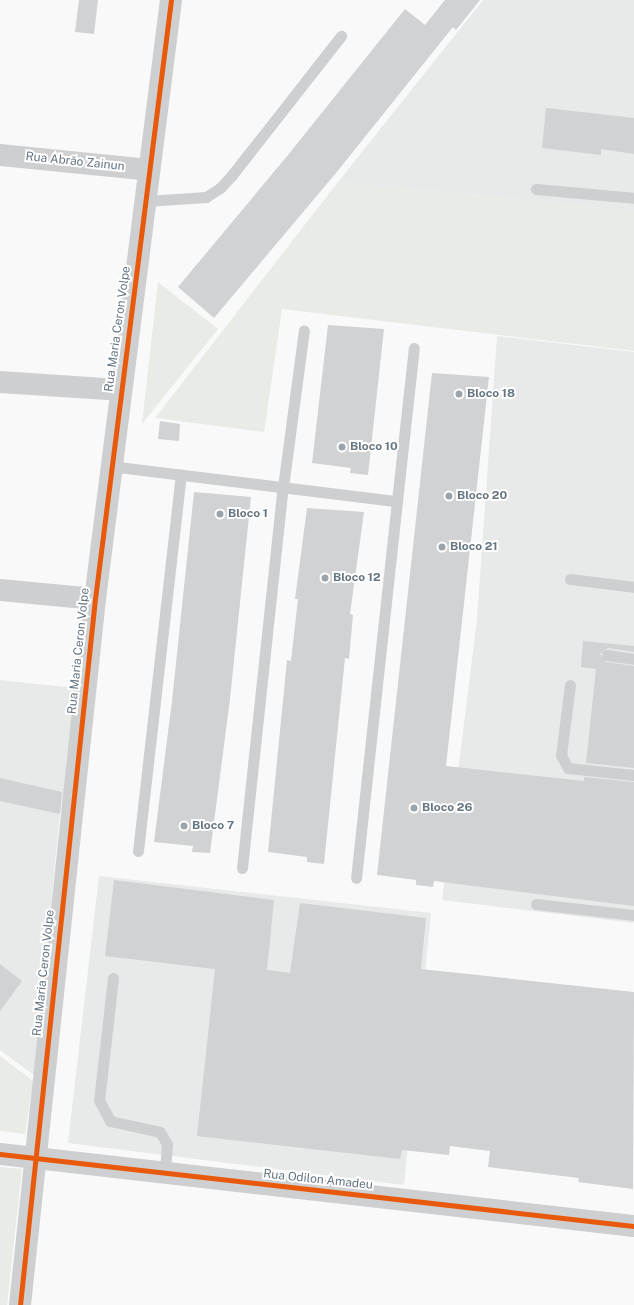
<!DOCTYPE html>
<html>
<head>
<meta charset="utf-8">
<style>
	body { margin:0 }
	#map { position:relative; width:634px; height:1305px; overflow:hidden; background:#f9f9f9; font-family:"Public Sans",sans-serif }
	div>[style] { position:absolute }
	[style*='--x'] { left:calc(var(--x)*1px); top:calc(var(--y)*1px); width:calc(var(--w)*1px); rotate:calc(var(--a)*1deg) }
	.built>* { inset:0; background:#e8e9e9 }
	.green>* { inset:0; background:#e8ebe6 }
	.building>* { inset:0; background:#d0d2d3 }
	.service>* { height:11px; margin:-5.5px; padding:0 5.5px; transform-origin:5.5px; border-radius:5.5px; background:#cecfd0 }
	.minor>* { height:22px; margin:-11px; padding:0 11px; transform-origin:11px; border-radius:11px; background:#cecfd0 }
	.tertiary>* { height:22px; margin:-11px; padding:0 11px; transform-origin:11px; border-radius:11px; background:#cecfd0 }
	.cycleway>* { height:5px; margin:-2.5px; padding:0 2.5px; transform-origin:2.5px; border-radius:2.5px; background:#e8590c }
	.dots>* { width:11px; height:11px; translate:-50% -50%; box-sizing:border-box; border:2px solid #fff; border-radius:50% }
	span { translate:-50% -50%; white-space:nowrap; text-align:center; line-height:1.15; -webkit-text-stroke:4px #fff; paint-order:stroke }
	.street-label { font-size:12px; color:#657683 }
	.poi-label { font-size:12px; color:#657683; font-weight:700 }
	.left { translate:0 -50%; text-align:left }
</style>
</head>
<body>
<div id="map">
	<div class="built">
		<i style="clip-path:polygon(483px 0,634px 0,634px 211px,338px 182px)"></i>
		<i style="clip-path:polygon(497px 336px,634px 352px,634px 923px,442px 900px,477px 619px)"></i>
		<i style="clip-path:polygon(0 680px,75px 688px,65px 792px,60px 814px,34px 1075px,0 1050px)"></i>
		<i style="clip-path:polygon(99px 876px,431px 913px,404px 1185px,68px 1143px)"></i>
	</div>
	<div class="green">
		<i style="clip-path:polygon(338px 182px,634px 211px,634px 351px,282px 309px,264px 432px,155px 418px)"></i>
		<i style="clip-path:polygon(158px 282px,218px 329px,142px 424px)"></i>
		<i style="clip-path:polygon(0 1056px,33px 1081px,25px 1134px,0 1131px)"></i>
		<i style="clip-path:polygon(0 1167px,22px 1169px,7px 1305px,0 1305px)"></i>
	</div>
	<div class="building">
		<i style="clip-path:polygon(79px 0,98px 0,94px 34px,75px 32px)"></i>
		<i style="clip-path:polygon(445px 0,480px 0,456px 30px,453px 27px,336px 173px,214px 318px,178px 287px,288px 155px,405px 9px,425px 25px)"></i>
		<i style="clip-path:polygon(546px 108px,634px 118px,634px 154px,601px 149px,601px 155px,542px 148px)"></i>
		<i style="clip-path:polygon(328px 325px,384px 329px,368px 475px,350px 473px,351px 468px,312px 463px)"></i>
		<i style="clip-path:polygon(432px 373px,489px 377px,446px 766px,584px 781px,584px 777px,634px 782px,634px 906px,434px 881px,433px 887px,416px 885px,416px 880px,377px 875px)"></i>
		<i style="clip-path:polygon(160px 421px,180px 424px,179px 441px,158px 439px)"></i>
		<i style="clip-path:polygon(194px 492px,251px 497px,230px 699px,210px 853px,192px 852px,193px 846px,154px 842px,172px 701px)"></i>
		<i style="clip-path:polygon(307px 508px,364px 512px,350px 614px,353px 615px,349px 659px,345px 658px,324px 864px,307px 862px,307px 857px,268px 852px,287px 660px,291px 661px,298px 599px,295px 599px)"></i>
		<i style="clip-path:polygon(583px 641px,634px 646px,634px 652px,608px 648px,600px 654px,606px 662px,634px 666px,634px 768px,586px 763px,596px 669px,581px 667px)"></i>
		<i style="clip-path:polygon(0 778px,62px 792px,60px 814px,0 801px)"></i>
		<i style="clip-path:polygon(114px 880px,274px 900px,267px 970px,290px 973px,300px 903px,426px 918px,421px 969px,634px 992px,633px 1189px,578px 1182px,579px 1178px,488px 1167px,490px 1151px,450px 1146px,449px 1155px,402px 1150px,400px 1159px,197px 1136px,215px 969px,105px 956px)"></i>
		<i style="clip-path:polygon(0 964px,22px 981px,0 1011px)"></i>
	</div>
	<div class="service">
		<i style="--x:536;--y:189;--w:98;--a:5.2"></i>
		<i style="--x:146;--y:201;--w:60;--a:-3.8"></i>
		<i style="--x:206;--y:197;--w:17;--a:-33"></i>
		<i style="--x:220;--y:188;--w:18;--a:-47"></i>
		<i style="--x:232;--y:175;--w:177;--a:-51.9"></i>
		<i style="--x:110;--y:466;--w:289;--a:7"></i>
		<i style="--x:397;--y:501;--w:379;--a:96.2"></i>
		<i style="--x:397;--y:501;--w:154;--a:-83.7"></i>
		<i style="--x:570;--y:579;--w:64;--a:7.1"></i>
		<i style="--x:607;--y:655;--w:27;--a:8"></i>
		<i style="--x:570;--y:685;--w:71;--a:97.3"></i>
		<i style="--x:561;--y:755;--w:15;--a:62"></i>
		<i style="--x:568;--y:768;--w:66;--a:6.1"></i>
		<i style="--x:138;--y:851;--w:379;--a:-83.5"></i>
		<i style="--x:242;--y:868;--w:383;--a:-83.9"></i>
		<i style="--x:283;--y:487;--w:158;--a:-82.4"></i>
		<i style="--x:536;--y:904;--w:99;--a:6.4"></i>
		<i style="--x:113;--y:978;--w:123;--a:96.5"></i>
		<i style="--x:99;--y:1100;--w:24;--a:62"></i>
		<i style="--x:110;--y:1121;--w:51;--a:12.4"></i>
		<i style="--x:160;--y:1132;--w:14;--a:60"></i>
		<i style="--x:167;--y:1144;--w:29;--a:94"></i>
	</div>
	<div class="minor">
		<i style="--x:0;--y:155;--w:150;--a:5.7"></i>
		<i style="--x:0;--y:382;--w:119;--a:3.8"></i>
		<i style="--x:0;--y:590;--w:95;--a:5.4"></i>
		<i style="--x:20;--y:1305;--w:710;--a:-83.94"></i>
		<i style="--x:95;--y:599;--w:604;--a:-82.77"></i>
	</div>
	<div class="tertiary">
		<i style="--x:0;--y:1154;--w:638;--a:6.48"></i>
	</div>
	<div class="cycleway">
		<i style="--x:0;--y:1154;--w:638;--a:6.48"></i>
		<i style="--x:20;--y:1305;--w:710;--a:-83.94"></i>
		<i style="--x:95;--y:599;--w:604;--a:-82.77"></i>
	</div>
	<div class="dots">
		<i style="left:459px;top:394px;background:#99a4ac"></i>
		<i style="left:342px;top:447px;background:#99a4ac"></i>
		<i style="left:449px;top:496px;background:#99a4ac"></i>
		<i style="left:220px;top:514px;background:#99a4ac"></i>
		<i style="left:442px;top:547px;background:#99a4ac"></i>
		<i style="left:325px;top:578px;background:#99a4ac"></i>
		<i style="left:414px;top:808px;background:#99a4ac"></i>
		<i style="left:184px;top:826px;background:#99a4ac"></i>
	</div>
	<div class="street-label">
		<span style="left:75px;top:162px;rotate:6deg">Rua Abrão Zainun</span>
		<span style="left:118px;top:329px;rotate:-82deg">Rua Maria Ceron Volpe</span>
		<span style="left:79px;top:651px;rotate:-84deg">Rua Maria Ceron Volpe</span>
		<span style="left:44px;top:973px;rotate:-84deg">Rua Maria Ceron Volpe</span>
		<span style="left:318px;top:1180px;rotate:6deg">Rua Odilon Amadeu</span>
	</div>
	<div class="poi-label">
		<span class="left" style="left:467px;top:394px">Bloco 18</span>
		<span class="left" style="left:350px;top:447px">Bloco 10</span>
		<span class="left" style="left:457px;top:496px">Bloco 20</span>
		<span class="left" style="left:228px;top:514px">Bloco 1</span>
		<span class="left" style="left:450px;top:547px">Bloco 21</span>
		<span class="left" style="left:333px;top:578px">Bloco 12</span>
		<span class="left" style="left:422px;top:808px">Bloco 26</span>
		<span class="left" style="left:192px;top:826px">Bloco 7</span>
	</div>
</div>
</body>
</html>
